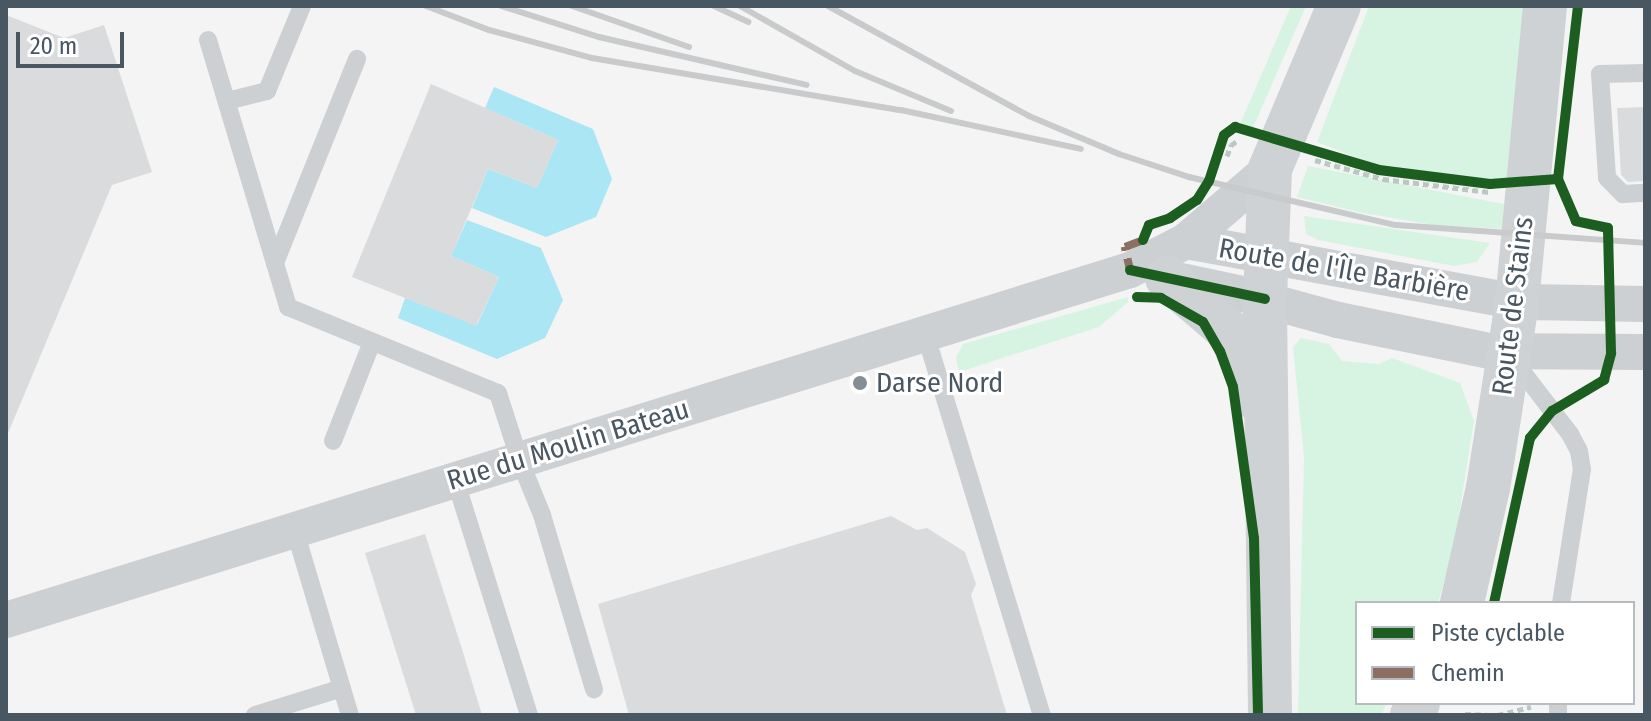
<!DOCTYPE html>
<html>
<head>
<meta charset="utf-8">
<style>
	body { margin:0 }
	#map { position:relative; width:1651px; height:721px; overflow:hidden; background:#f4f4f4; font-family:"Fira Sans Condensed",sans-serif }
	div>[style] { position:absolute }
	[style*='--x'] { left:calc(var(--x)*1px); top:calc(var(--y)*1px); width:calc(var(--w)*1px); rotate:calc(var(--a)*1deg) }
	.green>* { inset:0; background:#d7f4e2 }
	.water>* { inset:0; background:#aae6f4 }
	.building>* { inset:0; background:#dadbdc }
	.path>* { height:5px; margin-top:-2.5px; transform-origin:0; background:repeating-linear-gradient(90deg,#bac8c4 0 6px,transparent 0 10px) }
	.service>* { height:18px; margin:-9px; padding:0 9px; transform-origin:9px; border-radius:9px; background:#cdd0d3 }
	.minor>* { height:36px; margin:-18px; padding:0 18px; transform-origin:18px; border-radius:18px; background:#cdd0d3 }
	.secondary>* { height:44px; margin:-22px; padding:0 22px; transform-origin:22px; border-radius:22px; background:#cfd2d5 }
	.rail>* { height:6px; margin:-3px; padding:0 3px; transform-origin:3px; border-radius:3px; background:#c8cacc }
	.quiet>* { height:8px; margin-top:-4px; transform-origin:0; background:repeating-linear-gradient(90deg,#8d6e63 0 16px,transparent 0 24px) }
	.cycleway>* { height:10px; margin:-5px; padding:0 5px; transform-origin:5px; border-radius:5px; background:#1b5e20 }
	.dots>* { width:22px; height:22px; translate:-50% -50%; box-sizing:border-box; border:4px solid #fff; border-radius:50% }
	span { translate:-50% -50%; white-space:nowrap; text-align:center; line-height:1.15; -webkit-text-stroke:6px #fff; paint-order:stroke }
	.street-label { font-size:28px; color:#495762 }
	.poi-label { font-size:28px; color:#495762 }
	.left { translate:0 -50%; text-align:left }
	.frame { position:absolute; inset:0; border:8px solid #495762; pointer-events:none }
	.legend { position:absolute; left:1355px; top:601px; width:280px; height:104px; box-sizing:border-box; background:#fff; border:2px solid #b6bcc0; margin:0; padding:10px 14px; list-style:none; font-size:24px; color:#495762 }
	.legend li { display:flex; align-items:center; gap:16px; height:40px }
	.legend b { width:40px; border:2px solid #b6bcc0 }
	.scale { position:absolute; left:16px; top:32px; width:108px; height:36px; box-sizing:border-box; border:4px solid #495762; border-top:0; padding-left:10px; font-size:24px; line-height:28px; white-space:nowrap; color:#495762; -webkit-text-stroke:6px #fff; paint-order:stroke }
</style>
</head>
<body>
<div id="map">
	<div class="green">
		<i style="clip-path:polygon(1291px 6px,1306px 6px,1253px 128px,1240px 124px)"></i>
		<i style="clip-path:polygon(1369px 6px,1534px 6px,1514px 182px,1378px 166px,1317px 142px)"></i>
		<i style="clip-path:polygon(1308px 166px,1509px 205px,1507px 229px,1434px 225px,1363px 213px,1297px 197px)"></i>
		<i style="clip-path:polygon(1304px 216px,1490px 243px,1477px 262px,1454px 266px,1318px 240px,1306px 234px)"></i>
		<i style="clip-path:polygon(1128px 297px,1128px 302px,1099px 327px,959px 372px,956px 357px,963px 344px)"></i>
		<i style="clip-path:polygon(1301px 338px,1329px 344px,1342px 361px,1379px 364px,1392px 358px,1460px 383px,1474px 421px,1454px 546px,1438px 603px,1357px 603px,1357px 703px,1387px 703px,1381px 715px,1298px 715px,1304px 457px,1293px 347px)"></i>
	</div>
	<div class="water">
		<i style="clip-path:polygon(494px 87px,593px 129px,612px 179px,596px 217px,546px 237px,472px 208px,488px 169px,537px 188px,558px 140px,485px 108px)"></i>
		<i style="clip-path:polygon(467px 220px,541px 248px,563px 300px,545px 338px,497px 359px,398px 318px,405px 298px,477px 325px,499px 277px,451px 256px)"></i>
	</div>
	<div class="building">
		<i style="clip-path:polygon(6px 15px,64px 38px,104px 25px,152px 172px,112px 185px,6px 438px)"></i>
		<i style="clip-path:polygon(431px 84px,558px 140px,537px 188px,488px 169px,451px 256px,499px 277px,476px 326px,352px 277px)"></i>
		<i style="clip-path:polygon(1645px 107px,1645px 181px,1628px 182px,1621px 175px,1617px 108px)"></i>
		<i style="clip-path:polygon(891px 516px,917px 530px,927px 528px,965px 552px,976px 584px,971px 595px,1007px 715px,629px 715px,598px 604px)"></i>
		<i style="clip-path:polygon(425px 534px,462px 649px,482px 715px,416px 715px,365px 553px)"></i>
	</div>
	<div class="path">
		<i style="--x:1227;--y:156;--w:12;--a:-70"></i>
		<i style="--x:1231;--y:145;--w:9;--a:-32"></i>
		<i style="--x:1315;--y:160;--w:71;--a:15.6"></i>
		<i style="--x:1383;--y:179;--w:107;--a:7"></i>
		<i style="--x:1465;--y:714;--w:33;--a:2"></i>
		<i style="--x:1498;--y:715;--w:34;--a:-14"></i>
	</div>
	<div class="service">
		<i style="--x:208;--y:40;--w:279;--a:73.3"></i>
		<i style="--x:288;--y:307;--w:227;--a:22.3"></i>
		<i style="--x:498;--y:393;--w:71;--a:72.1"></i>
		<i style="--x:520;--y:461;--w:58;--a:67.8"></i>
		<i style="--x:542;--y:515;--w:182;--a:73.4"></i>
		<i style="--x:1645;--y:73;--w:45;--a:178.7"></i>
		<i style="--x:1600;--y:74;--w:104;--a:86.1"></i>
		<i style="--x:1607;--y:178;--w:23;--a:45"></i>
		<i style="--x:1623;--y:194;--w:22;--a:-3"></i>
		<i style="--x:227;--y:101;--w:41;--a:-14"></i>
		<i style="--x:267;--y:91;--w:92;--a:-67.6"></i>
		<i style="--x:275;--y:263;--w:220;--a:-68.1"></i>
		<i style="--x:925;--y:333;--w:400;--a:73"></i>
		<i style="--x:1514;--y:361;--w:92;--a:52.5"></i>
		<i style="--x:1570;--y:434;--w:19;--a:62"></i>
		<i style="--x:1579;--y:451;--w:18;--a:81"></i>
		<i style="--x:1582;--y:469;--w:136;--a:98.9"></i>
		<i style="--x:333;--y:441;--w:106;--a:-68.5"></i>
		<i style="--x:455;--y:479;--w:247;--a:72.6"></i>
		<i style="--x:295;--y:531;--w:192;--a:73.4"></i>
		<i style="--x:255;--y:715;--w:91;--a:-17.2"></i>
		<i style="--x:1558;--y:715;--w:12;--a:-90"></i>
	</div>
	<div class="minor">
		<i style="--x:1186;--y:241;--w:337;--a:10.4"></i>
		<i style="--x:1517;--y:302;--w:128;--a:0.9"></i>
		<i style="--x:1163;--y:277;--w:82;--a:12"></i>
		<i style="--x:1243;--y:294;--w:98;--a:15.3"></i>
		<i style="--x:1338;--y:320;--w:154;--a:11.6"></i>
		<i style="--x:1489;--y:351;--w:156;--a:0.4"></i>
		<i style="--x:6;--y:620;--w:1177;--a:-17.3"></i>
		<i style="--x:1130;--y:270;--w:63;--a:-27.4"></i>
		<i style="--x:1186;--y:241;--w:111;--a:-40.6"></i>
	</div>
	<div class="secondary">
		<i style="--x:1167;--y:278;--w:83;--a:40.6"></i>
		<i style="--x:1230;--y:332;--w:74;--a:67.9"></i>
		<i style="--x:1462;--y:603;--w:118;--a:-77.3"></i>
		<i style="--x:1488;--y:488;--w:188;--a:-81.1"></i>
		<i style="--x:1517;--y:302;--w:297;--a:-84.6"></i>
		<i style="--x:1270;--y:715;--w:416;--a:-90.7"></i>
		<i style="--x:1265;--y:299;--w:130;--a:-87.8"></i>
		<i style="--x:1270;--y:169;--w:177;--a:-67.1"></i>
		<i style="--x:1412;--y:715;--w:13;--a:-63"></i>
	</div>
	<div class="rail">
		<i style="--x:426;--y:6;--w:67;--a:20.9"></i>
		<i style="--x:489;--y:30;--w:107;--a:15.2"></i>
		<i style="--x:592;--y:58;--w:313;--a:9.6"></i>
		<i style="--x:901;--y:110;--w:184;--a:12.2"></i>
		<i style="--x:501;--y:6;--w:103;--a:17.6"></i>
		<i style="--x:599;--y:37;--w:213;--a:13"></i>
		<i style="--x:572;--y:6;--w:124;--a:19.3"></i>
		<i style="--x:714;--y:6;--w:38;--a:25"></i>
		<i style="--x:740;--y:6;--w:132;--a:29.5"></i>
		<i style="--x:855;--y:71;--w:104;--a:22.6"></i>
		<i style="--x:828;--y:6;--w:229;--a:28.7"></i>
		<i style="--x:1029;--y:116;--w:98;--a:22.9"></i>
		<i style="--x:1119;--y:154;--w:74;--a:18.2"></i>
		<i style="--x:1189;--y:177;--w:212;--a:13.1"></i>
		<i style="--x:1396;--y:225;--w:250;--a:4.1"></i>
	</div>
	<div class="quiet">
		<i style="--x:1131;--y:274;--w:28;--a:-103"></i>
		<i style="--x:1125;--y:247;--w:19;--a:-21"></i>
	</div>
	<div class="cycleway">
		<i style="--x:1143;--y:240;--w:16;--a:-68"></i>
		<i style="--x:1149;--y:225;--w:22;--a:-18"></i>
		<i style="--x:1170;--y:218;--w:32;--a:-34"></i>
		<i style="--x:1197;--y:200;--w:22;--a:-58"></i>
		<i style="--x:1209;--y:181;--w:48;--a:-71.9"></i>
		<i style="--x:1224;--y:135;--w:14;--a:-36"></i>
		<i style="--x:1235;--y:127;--w:150;--a:16.6"></i>
		<i style="--x:1379;--y:170;--w:112;--a:7.2"></i>
		<i style="--x:1490;--y:184;--w:68;--a:-4.2"></i>
		<i style="--x:1130;--y:270;--w:138;--a:12.1"></i>
		<i style="--x:1137;--y:297;--w:24;--a:2"></i>
		<i style="--x:1161;--y:298;--w:48;--a:29.7"></i>
		<i style="--x:1203;--y:322;--w:34;--a:60"></i>
		<i style="--x:1220;--y:351;--w:38;--a:70"></i>
		<i style="--x:1233;--y:387;--w:152;--a:82.1"></i>
		<i style="--x:1254;--y:538;--w:177;--a:88.7"></i>
		<i style="--x:1494;--y:603;--w:169;--a:-77.7"></i>
		<i style="--x:1530;--y:438;--w:35;--a:-51"></i>
		<i style="--x:1552;--y:411;--w:61;--a:-30.8"></i>
		<i style="--x:1604;--y:380;--w:28;--a:-75"></i>
		<i style="--x:1611;--y:353;--w:125;--a:-91.4"></i>
		<i style="--x:1608;--y:228;--w:33;--a:-168"></i>
		<i style="--x:1576;--y:221;--w:46;--a:-113.2"></i>
		<i style="--x:1558;--y:179;--w:174;--a:-83.4"></i>
	</div>
	<div class="dots">
		<i style="left:860px;top:383px;background:#858e95"></i>
	</div>
	<div class="street-label">
		<span style="left:1344px;top:270px;rotate:10deg">Route de l'Île Barbière</span>
		<span style="left:1513px;top:306px;rotate:-83deg">Route de Stains</span>
		<span style="left:568px;top:445px;rotate:-17deg">Rue du Moulin Bateau</span>
	</div>
	<div class="poi-label">
		<span class="left" style="left:876px;top:383px">Darse Nord</span>
	</div>
	<div class="frame"></div>
	<ul class="legend">
	<li><b style="height:10px;background:#1b5e20"></b>Piste cyclable</li>
	<li><b style="height:10px;background:#8d6e63"></b>Chemin</li>
	</ul>
	<div class="scale">20 m</div>
</div>
</body>
</html>
